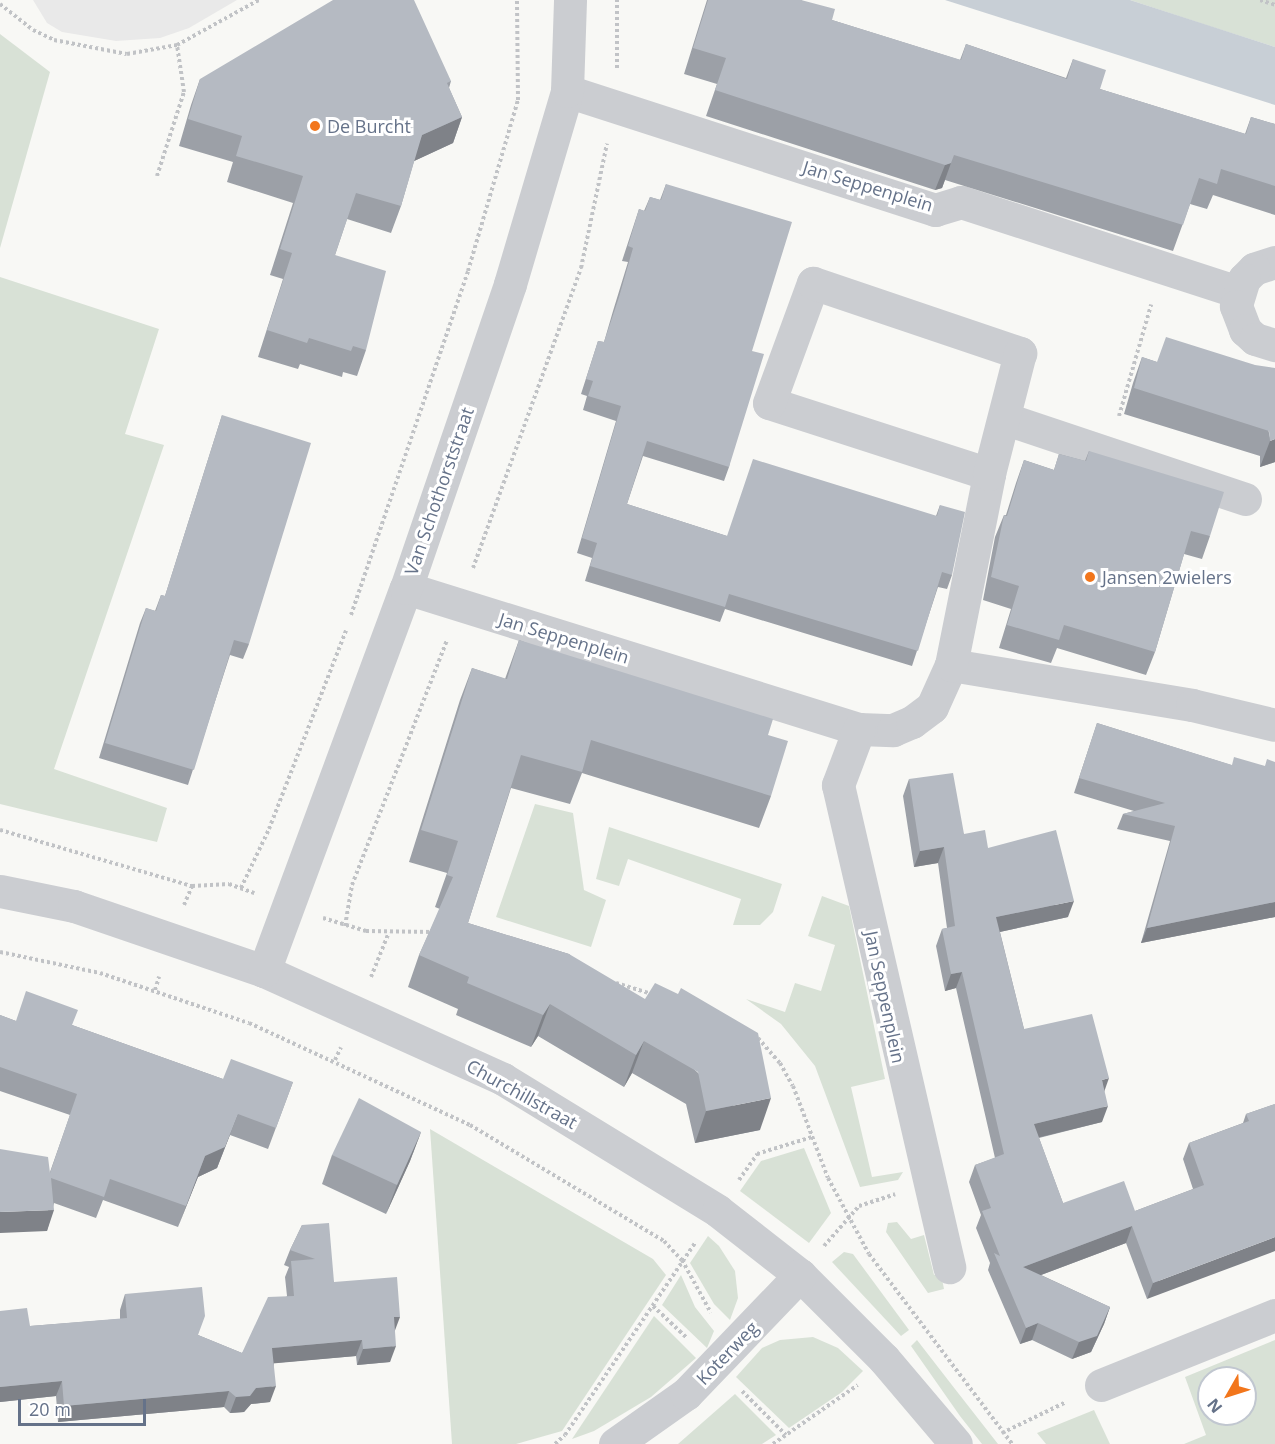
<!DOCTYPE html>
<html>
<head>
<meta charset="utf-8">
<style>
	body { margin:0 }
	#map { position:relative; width:1275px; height:1444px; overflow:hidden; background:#f8f8f5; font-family:"Open Sans",sans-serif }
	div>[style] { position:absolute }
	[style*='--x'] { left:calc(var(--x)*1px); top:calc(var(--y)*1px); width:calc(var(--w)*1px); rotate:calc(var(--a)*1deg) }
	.built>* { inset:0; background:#e9e9e9 }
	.green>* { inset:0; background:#d8e1d6 }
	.water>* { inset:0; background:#c8cfd6 }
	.path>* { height:4px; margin-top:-2px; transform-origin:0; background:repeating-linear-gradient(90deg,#c1c3c6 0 3px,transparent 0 6px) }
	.minor>* { height:33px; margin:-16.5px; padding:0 16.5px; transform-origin:16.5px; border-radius:16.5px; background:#cbcdd1 }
	.wall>* { inset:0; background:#9ca0a7 }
	.shaded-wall>* { inset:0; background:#7f8288 }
	.building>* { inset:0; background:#b5bac2 }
	.dots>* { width:16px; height:16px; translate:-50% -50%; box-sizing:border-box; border:3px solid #fff; border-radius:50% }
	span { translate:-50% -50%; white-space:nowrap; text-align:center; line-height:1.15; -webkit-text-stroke:6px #fff; paint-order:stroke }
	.poi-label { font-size:18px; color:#657289 }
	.left { translate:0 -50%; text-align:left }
	.street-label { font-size:18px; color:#657289 }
	.north { position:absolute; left:1197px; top:1366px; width:60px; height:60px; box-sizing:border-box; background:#fff; border:2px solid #c1c7d0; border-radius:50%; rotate:231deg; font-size:16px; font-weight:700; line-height:24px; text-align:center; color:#657289 }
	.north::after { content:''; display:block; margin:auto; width:21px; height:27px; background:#f2761c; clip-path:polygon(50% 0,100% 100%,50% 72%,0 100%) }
	.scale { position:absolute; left:18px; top:1399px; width:128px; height:27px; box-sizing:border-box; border:3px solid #657289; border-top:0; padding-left:8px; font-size:18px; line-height:21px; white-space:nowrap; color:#657289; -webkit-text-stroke:4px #fff; paint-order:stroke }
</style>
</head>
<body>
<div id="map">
	<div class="built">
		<i style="clip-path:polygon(33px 0,237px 0,189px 28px,160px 38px,116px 41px,62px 32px,47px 23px)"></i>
	</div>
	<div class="green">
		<i style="clip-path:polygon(1130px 0,1275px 0,1275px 47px,1206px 25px)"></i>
		<i style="clip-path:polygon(0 34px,50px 72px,0 248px)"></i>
		<i style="clip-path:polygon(0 277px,159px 329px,125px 434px,164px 445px,54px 769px,167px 808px,157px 842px,0 804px)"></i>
		<i style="clip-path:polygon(535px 804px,573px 813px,584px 890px,606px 900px,591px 947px,496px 917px)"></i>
		<i style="clip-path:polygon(609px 827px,782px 884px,773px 912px,760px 925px,733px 925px,741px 899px,628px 859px,619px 886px,596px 879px)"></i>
		<i style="clip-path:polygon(822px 896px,849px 906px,885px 1079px,851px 1087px,872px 1177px,903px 1172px,898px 1180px,860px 1187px,815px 1066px,781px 1024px,746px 999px,785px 1012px,795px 983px,821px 991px,835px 945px,808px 936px)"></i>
		<i style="clip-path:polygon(430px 1129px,653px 1259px,666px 1275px,562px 1431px,516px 1444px,452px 1444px)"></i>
		<i style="clip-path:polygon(804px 1148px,831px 1213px,809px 1243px,740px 1191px,761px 1161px)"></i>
		<i style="clip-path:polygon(897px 1222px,911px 1239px,924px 1235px,934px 1275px,941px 1274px,944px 1289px,928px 1293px,886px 1232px,888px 1223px)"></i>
		<i style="clip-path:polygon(708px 1236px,719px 1246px,735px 1271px,738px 1298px,730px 1320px,714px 1304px,690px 1263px)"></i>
		<i style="clip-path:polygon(844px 1252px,853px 1254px,909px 1330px,901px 1336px,832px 1262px)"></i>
		<i style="clip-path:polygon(681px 1275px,695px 1307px,714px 1331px,707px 1348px,662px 1305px)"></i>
		<i style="clip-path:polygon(654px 1316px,696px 1358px,651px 1397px,594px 1431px,572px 1439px)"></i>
		<i style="clip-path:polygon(813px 1337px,838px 1348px,863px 1371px,842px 1392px,789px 1428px,736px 1377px,762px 1348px,780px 1340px)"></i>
		<i style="clip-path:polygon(917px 1340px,955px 1389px,998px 1444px,982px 1444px,960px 1416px,911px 1346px)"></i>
		<i style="clip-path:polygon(evenodd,1275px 1340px,1275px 1444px,1184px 1444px,1206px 1435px,1185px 1377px,1275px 1340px,1209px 1378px,1245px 1378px,1245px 1414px,1209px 1414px,1209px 1378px)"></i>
		<i style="clip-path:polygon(735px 1394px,776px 1435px,762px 1444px,678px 1444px)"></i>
		<i style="clip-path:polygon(1094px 1410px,1110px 1444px,1046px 1444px,1037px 1433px)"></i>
	</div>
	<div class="water">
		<i style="clip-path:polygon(945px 0,1130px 0,1275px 47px,1275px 105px)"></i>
	</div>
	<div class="path">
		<i style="--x:1260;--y:0;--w:16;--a:18"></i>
		<i style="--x:0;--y:4;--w:42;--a:38.2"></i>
		<i style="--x:33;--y:30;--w:23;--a:25"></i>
		<i style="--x:54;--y:40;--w:74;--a:10.9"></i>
		<i style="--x:127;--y:54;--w:51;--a:-10.2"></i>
		<i style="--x:177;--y:45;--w:94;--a:-28.8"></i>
		<i style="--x:617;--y:68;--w:68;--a:-90"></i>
		<i style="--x:157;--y:176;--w:88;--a:-72.2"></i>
		<i style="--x:184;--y:92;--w:48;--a:-98.5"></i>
		<i style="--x:1119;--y:416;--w:116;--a:-73.9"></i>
		<i style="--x:473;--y:568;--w:319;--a:-70.2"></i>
		<i style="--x:581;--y:268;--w:127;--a:-78.2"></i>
		<i style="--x:351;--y:615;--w:363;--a:-71.2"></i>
		<i style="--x:468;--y:271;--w:178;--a:-73.7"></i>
		<i style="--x:518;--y:100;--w:100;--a:-90.6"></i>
		<i style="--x:0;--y:830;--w:200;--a:16.3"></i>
		<i style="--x:192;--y:886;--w:37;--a:-3"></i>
		<i style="--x:229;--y:884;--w:27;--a:20"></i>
		<i style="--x:241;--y:888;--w:65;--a:-64.6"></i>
		<i style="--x:269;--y:829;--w:213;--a:-68.8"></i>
		<i style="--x:184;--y:905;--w:21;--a:-67"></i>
		<i style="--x:323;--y:918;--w:45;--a:16.8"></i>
		<i style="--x:366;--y:931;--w:67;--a:0.9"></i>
		<i style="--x:345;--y:926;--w:42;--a:-80.3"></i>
		<i style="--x:352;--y:885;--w:263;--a:-68.8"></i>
		<i style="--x:0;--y:952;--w:102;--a:11.9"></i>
		<i style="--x:100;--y:973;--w:157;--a:18.6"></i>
		<i style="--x:249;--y:1023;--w:243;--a:24.8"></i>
		<i style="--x:470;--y:1125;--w:226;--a:30.9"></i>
		<i style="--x:664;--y:1241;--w:26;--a:47"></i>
		<i style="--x:682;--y:1260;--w:60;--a:61.3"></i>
		<i style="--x:371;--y:977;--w:48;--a:-68.2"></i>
		<i style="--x:616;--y:983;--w:38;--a:17"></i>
		<i style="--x:155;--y:990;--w:14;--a:-73"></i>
		<i style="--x:758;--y:1038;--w:33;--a:49"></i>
		<i style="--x:780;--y:1063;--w:26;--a:61"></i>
		<i style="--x:793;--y:1086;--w:98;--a:69.2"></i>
		<i style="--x:828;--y:1178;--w:86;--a:61.7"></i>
		<i style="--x:869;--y:1254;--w:238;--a:53"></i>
		<i style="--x:335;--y:1060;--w:14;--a:-65"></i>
		<i style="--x:739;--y:1180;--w:32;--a:-55"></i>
		<i style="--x:757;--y:1154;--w:58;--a:-17.2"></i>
		<i style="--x:824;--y:1246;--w:53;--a:-48.8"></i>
		<i style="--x:859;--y:1206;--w:38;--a:-18"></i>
		<i style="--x:653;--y:1306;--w:47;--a:43.3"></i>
		<i style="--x:742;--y:1391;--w:62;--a:45"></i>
		<i style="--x:1002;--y:1433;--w:71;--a:-25.8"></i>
		<i style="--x:555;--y:1444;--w:13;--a:-42"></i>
		<i style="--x:565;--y:1435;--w:232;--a:-55.9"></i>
		<i style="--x:773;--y:1444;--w:103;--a:-34.8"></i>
	</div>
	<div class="minor">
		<i style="--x:567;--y:91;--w:387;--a:17.9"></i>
		<i style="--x:935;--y:210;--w:27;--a:-17"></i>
		<i style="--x:961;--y:202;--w:291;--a:18"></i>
		<i style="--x:1275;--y:262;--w:22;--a:162"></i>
		<i style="--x:1254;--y:269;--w:14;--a:135"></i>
		<i style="--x:1244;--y:279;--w:28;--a:107"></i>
		<i style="--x:1236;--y:306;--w:26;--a:69"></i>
		<i style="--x:1245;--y:330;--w:13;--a:42"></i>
		<i style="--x:1255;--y:339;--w:21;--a:17"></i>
		<i style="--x:1006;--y:419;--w:252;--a:18.5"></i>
		<i style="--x:406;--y:588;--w:474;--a:17.3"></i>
		<i style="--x:859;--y:729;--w:34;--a:2"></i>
		<i style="--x:893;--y:730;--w:21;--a:-23"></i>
		<i style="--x:912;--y:722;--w:25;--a:-37"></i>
		<i style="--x:932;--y:707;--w:46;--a:-65.7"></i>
		<i style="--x:951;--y:665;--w:244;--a:9.4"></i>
		<i style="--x:1192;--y:705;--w:85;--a:13.5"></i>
		<i style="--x:951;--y:665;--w:195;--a:-78.7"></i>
		<i style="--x:989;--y:474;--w:231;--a:-162.1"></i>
		<i style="--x:769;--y:403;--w:128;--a:-69.9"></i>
		<i style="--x:813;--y:283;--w:219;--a:18.7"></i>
		<i style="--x:1020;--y:353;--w:125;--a:104.4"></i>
		<i style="--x:859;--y:729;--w:60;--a:110.6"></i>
		<i style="--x:838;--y:785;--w:495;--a:77"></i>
		<i style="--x:0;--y:891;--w:76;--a:11.5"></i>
		<i style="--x:74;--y:906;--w:201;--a:18.9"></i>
		<i style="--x:264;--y:971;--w:262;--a:24.3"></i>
		<i style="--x:503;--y:1079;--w:252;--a:31.5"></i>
		<i style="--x:718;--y:1211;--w:104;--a:38"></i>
		<i style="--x:800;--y:1275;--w:119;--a:45"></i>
		<i style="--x:884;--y:1359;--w:111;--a:49.7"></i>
		<i style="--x:264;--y:971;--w:408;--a:-69.7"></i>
		<i style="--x:406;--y:588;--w:321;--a:-71.1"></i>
		<i style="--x:510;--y:284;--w:201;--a:-73.5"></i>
		<i style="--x:567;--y:91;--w:91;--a:-88.1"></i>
		<i style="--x:1101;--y:1385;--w:188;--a:-21.9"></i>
		<i style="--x:615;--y:1444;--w:87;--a:-35.2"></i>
		<i style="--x:686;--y:1394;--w:165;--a:-46.2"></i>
	</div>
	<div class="wall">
		<i style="clip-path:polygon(707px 0,801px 0,832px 20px,960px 60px,966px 44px,1066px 78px,1073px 59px,1100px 89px,1245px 134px,1251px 117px,1275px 124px,1275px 215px,1213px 195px,1207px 209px,1190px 204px,1173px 251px,945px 180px,942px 188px,935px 190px,706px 116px,717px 84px,684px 74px)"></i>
		<i style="clip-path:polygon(200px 79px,451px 81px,449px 88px,462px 117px,453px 143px,414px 161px,401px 206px,391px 233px,347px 219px,335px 255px,366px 350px,357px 376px,343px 372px,342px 377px,300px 364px,298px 369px,258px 357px,283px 279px,270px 275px,293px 203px,227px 182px,233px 162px,179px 146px,191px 105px)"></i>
		<i style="clip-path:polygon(666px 184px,752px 351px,729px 467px,724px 481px,643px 456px,627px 504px,727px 536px,936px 516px,940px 505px,952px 575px,947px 589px,938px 587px,912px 666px,725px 609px,720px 622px,585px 581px,592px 558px,577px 553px,616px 421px,583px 410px,587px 396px,581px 394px,598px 341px,604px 342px,613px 311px,628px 262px,622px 261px,639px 209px,644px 211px,650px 197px,660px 200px)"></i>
		<i style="clip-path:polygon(1142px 357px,1157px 362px,1255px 365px,1275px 462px,1260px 467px,1260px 456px,1124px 414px,1133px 383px)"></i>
		<i style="clip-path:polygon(222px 415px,249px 644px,243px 659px,230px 655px,188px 785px,99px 758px,140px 623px,146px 608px,155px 611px,161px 595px,165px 596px)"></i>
		<i style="clip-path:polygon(1089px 451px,1210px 536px,1202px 559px,1184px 554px,1155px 652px,1146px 675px,1057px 648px,1051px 663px,999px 648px,1011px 609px,983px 600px,995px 537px,1004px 515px,1006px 515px,1016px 483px,1024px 460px,1054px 470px,1059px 454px,1085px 461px)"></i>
		<i style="clip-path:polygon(519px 640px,768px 735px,771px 796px,759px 828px,582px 773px,570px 804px,511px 788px,468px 923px,569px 954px,760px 1130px,695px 1143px,686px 1104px,632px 1073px,624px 1087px,538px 1036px,531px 1047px,456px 1015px,458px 1009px,408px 987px,419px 955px,440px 909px,435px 907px,447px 873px,409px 862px,460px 700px,472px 668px,505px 679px)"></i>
		<i style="clip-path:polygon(1097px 723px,1231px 765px,1265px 766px,1275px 762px,1275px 917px,1141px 943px,1170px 841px,1117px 829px,1123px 814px,1134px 811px,1074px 793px)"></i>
		<i style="clip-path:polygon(909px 779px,964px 834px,988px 848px,1068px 917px,1000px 932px,1024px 1029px,1104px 1090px,1102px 1122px,1039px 1138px,1063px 1203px,1135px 1211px,1193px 1189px,1183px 1159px,1189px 1143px,1243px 1123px,1246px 1114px,1275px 1104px,1147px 1299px,1126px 1243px,1041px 1275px,1110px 1307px,1104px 1324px,1091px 1352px,1072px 1359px,1032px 1340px,1020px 1344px,988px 1270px,990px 1263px,976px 1228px,981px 1215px,969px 1182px,975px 1165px,995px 1158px,956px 988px,945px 991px,936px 946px,942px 929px,947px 928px,938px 863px,914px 867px,903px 796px)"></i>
		<i style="clip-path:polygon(0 1015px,16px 1021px,72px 1025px,223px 1079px,293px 1082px,268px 1149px,230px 1135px,217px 1168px,198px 1177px,178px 1227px,103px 1200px,96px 1218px,54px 1203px,47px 1231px,50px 1172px,70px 1115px,0 1091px)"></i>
		<i style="clip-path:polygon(421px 1132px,410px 1161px,386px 1214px,322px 1184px,332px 1155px)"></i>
		<i style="clip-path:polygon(302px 1225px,334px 1282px,395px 1330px,390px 1362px,357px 1365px,356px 1356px,274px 1363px,270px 1402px,251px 1404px,244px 1412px,230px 1413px,224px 1407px,58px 1422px,56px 1396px,0 1402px,0 1311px,30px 1326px,120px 1319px,120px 1310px,125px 1294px,198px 1335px,242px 1353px,287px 1296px,285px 1277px,289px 1267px,284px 1265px,290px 1250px)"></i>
	</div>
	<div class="shaded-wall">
		<i style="clip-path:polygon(462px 117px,453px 143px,412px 162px,422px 135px)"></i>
		<i style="clip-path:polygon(951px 163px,942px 188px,935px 190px,945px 165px)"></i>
		<i style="clip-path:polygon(1275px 439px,1275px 462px,1260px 467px,1270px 441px)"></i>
		<i style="clip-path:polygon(944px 847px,938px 863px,914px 867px,920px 851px)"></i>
		<i style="clip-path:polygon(1074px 901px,1068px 917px,990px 934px,996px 917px)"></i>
		<i style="clip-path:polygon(1275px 902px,1275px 917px,1141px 943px,1147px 928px)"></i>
		<i style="clip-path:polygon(962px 972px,956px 988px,945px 991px,951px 974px)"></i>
		<i style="clip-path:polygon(550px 1004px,538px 1036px,531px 1047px,543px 1015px)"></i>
		<i style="clip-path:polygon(644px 1041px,632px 1073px,624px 1087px,636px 1055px)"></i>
		<i style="clip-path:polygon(1109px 1078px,1103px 1095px,1102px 1080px)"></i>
		<i style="clip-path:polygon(771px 1098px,760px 1130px,695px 1143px,706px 1111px)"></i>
		<i style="clip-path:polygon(1108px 1106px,1102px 1122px,1028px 1140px,1034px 1124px)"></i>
		<i style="clip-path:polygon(238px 1114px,217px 1168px,198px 1177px,178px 1227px,205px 1156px)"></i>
		<i style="clip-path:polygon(421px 1132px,410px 1161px,386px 1214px,397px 1185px)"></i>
		<i style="clip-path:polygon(54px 1210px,47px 1231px,0 1233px,0 1212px)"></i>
		<i style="clip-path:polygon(1132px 1226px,1126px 1243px,1017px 1284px,1023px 1267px)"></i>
		<i style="clip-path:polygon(1275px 1237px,1275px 1251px,1147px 1299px,1153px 1283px)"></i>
		<i style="clip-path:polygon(1110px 1307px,1104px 1324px,1091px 1352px,1072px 1359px,1079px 1342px)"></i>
		<i style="clip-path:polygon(394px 1317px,400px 1317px,394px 1333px)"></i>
		<i style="clip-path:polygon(1038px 1323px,1032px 1340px,1020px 1344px,1026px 1328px)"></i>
		<i style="clip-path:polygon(362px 1340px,356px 1356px,267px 1364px,272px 1348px)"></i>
		<i style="clip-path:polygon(396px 1346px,390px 1362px,357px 1365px,363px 1349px)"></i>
		<i style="clip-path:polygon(62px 1381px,56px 1396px,0 1402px,0 1387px)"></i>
		<i style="clip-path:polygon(276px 1386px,270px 1402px,251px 1404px,244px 1412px,230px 1413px,236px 1397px,256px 1388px)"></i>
		<i style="clip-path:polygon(229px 1391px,224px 1407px,58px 1422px,64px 1406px)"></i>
	</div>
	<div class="building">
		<i style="clip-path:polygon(333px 0,414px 0,451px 81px,447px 83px,462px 117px,422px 135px,401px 206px,356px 193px,335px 255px,386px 271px,366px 350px,353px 346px,351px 351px,309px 338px,307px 343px,267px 330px,292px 253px,280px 249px,303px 176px,236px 156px,242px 136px,188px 119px,200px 79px)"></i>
		<i style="clip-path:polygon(708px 0,801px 0,835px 9px,832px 20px,961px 60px,966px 44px,1067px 79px,1073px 59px,1106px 70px,1100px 89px,1246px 134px,1251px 117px,1275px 124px,1275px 186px,1221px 169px,1217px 184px,1199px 178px,1183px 225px,954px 155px,951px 163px,945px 165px,715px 90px,726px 58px,693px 48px)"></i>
		<i style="clip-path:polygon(666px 184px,792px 222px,752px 351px,764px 354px,729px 467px,647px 441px,627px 504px,727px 536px,753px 459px,937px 516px,940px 505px,965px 512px,952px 575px,942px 572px,918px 651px,729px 594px,725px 607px,590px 566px,597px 543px,582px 538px,621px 406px,588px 396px,593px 381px,586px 379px,598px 341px,604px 342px,619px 297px,633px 248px,628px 246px,639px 209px,645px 211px,650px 197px,661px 200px)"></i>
		<i style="clip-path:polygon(1166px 337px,1255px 365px,1275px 368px,1275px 439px,1270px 441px,1269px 431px,1134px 388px,1142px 357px,1157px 362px)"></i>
		<i style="clip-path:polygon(222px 415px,311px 443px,249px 644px,234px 640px,194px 770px,105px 743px,146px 608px,156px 611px,161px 595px,165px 596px)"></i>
		<i style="clip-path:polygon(1089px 451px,1224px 492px,1210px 536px,1191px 531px,1155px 652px,1064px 625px,1059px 640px,1007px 625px,1019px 586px,991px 577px,1004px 515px,1007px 516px,1024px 460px,1054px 470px,1059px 454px,1086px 461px)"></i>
		<i style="clip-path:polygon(519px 640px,773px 719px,768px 735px,788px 741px,771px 796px,591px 740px,582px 772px,521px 755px,468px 923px,569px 954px,645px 999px,655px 983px,678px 994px,681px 988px,758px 1033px,771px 1098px,706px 1111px,698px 1072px,644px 1041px,636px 1055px,550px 1004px,543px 1015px,467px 983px,469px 977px,419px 955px,453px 877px,447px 875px,458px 841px,421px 830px,472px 668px,507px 679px)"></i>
		<i style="clip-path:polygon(1097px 723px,1232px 765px,1234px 757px,1265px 766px,1267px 759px,1275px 762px,1275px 902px,1147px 928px,1175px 826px,1123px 814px,1165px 803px,1079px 778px)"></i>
		<i style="clip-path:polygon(953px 773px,964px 834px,985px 830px,988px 848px,1056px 830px,1074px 901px,996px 917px,1024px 1029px,1092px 1014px,1109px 1078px,1102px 1080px,1108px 1106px,1034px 1124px,1063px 1203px,1124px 1181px,1135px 1211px,1204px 1185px,1189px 1143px,1249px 1121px,1246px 1114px,1275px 1104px,1275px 1237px,1153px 1283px,1132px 1226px,1023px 1267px,1110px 1307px,1097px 1336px,1079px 1342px,1038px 1323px,1026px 1328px,994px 1253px,1000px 1256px,982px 1211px,991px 1208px,975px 1165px,1004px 1154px,962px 972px,951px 974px,942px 929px,955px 926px,944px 847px,920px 851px,909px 779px)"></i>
		<i style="clip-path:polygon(26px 991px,78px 1010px,72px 1025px,223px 1079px,231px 1059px,293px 1082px,276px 1128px,238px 1114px,225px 1147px,205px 1156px,186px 1206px,110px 1179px,104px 1197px,51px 1178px,54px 1210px,0 1212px,0 1149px,48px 1157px,50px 1173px,77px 1094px,0 1067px,0 1015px,16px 1021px)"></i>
		<i style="clip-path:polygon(359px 1098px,421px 1132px,397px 1185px,332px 1155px)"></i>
		<i style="clip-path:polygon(329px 1223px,334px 1282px,397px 1277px,400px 1317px,394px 1317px,396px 1346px,363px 1349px,362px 1340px,272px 1348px,276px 1386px,256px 1388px,250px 1396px,236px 1397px,229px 1391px,64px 1406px,62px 1381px,0 1387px,0 1311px,27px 1308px,30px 1326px,127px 1318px,125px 1294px,202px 1287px,205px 1316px,198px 1335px,242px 1353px,268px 1297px,294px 1296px,291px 1261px,315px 1259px,290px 1250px,302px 1225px)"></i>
	</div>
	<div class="dots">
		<i style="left:315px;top:126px;background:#f2761c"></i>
		<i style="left:1090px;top:577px;background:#f2761c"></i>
	</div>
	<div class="poi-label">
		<span class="left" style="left:327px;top:126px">De Burcht</span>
		<span class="left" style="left:1102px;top:577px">Jansen 2wielers</span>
	</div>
	<div class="street-label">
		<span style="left:868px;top:186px;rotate:17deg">Jan Seppenplein</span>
		<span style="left:439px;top:491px;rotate:-71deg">Van Schothorststraat</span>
		<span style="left:564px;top:638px;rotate:17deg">Jan Seppenplein</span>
		<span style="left:885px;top:997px;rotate:78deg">Jan Seppenplein</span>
		<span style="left:522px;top:1094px;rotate:29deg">Churchillstraat</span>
		<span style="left:727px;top:1353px;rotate:-46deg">Koterweg</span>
	</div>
	<div class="north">N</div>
	<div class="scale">20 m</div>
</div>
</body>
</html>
